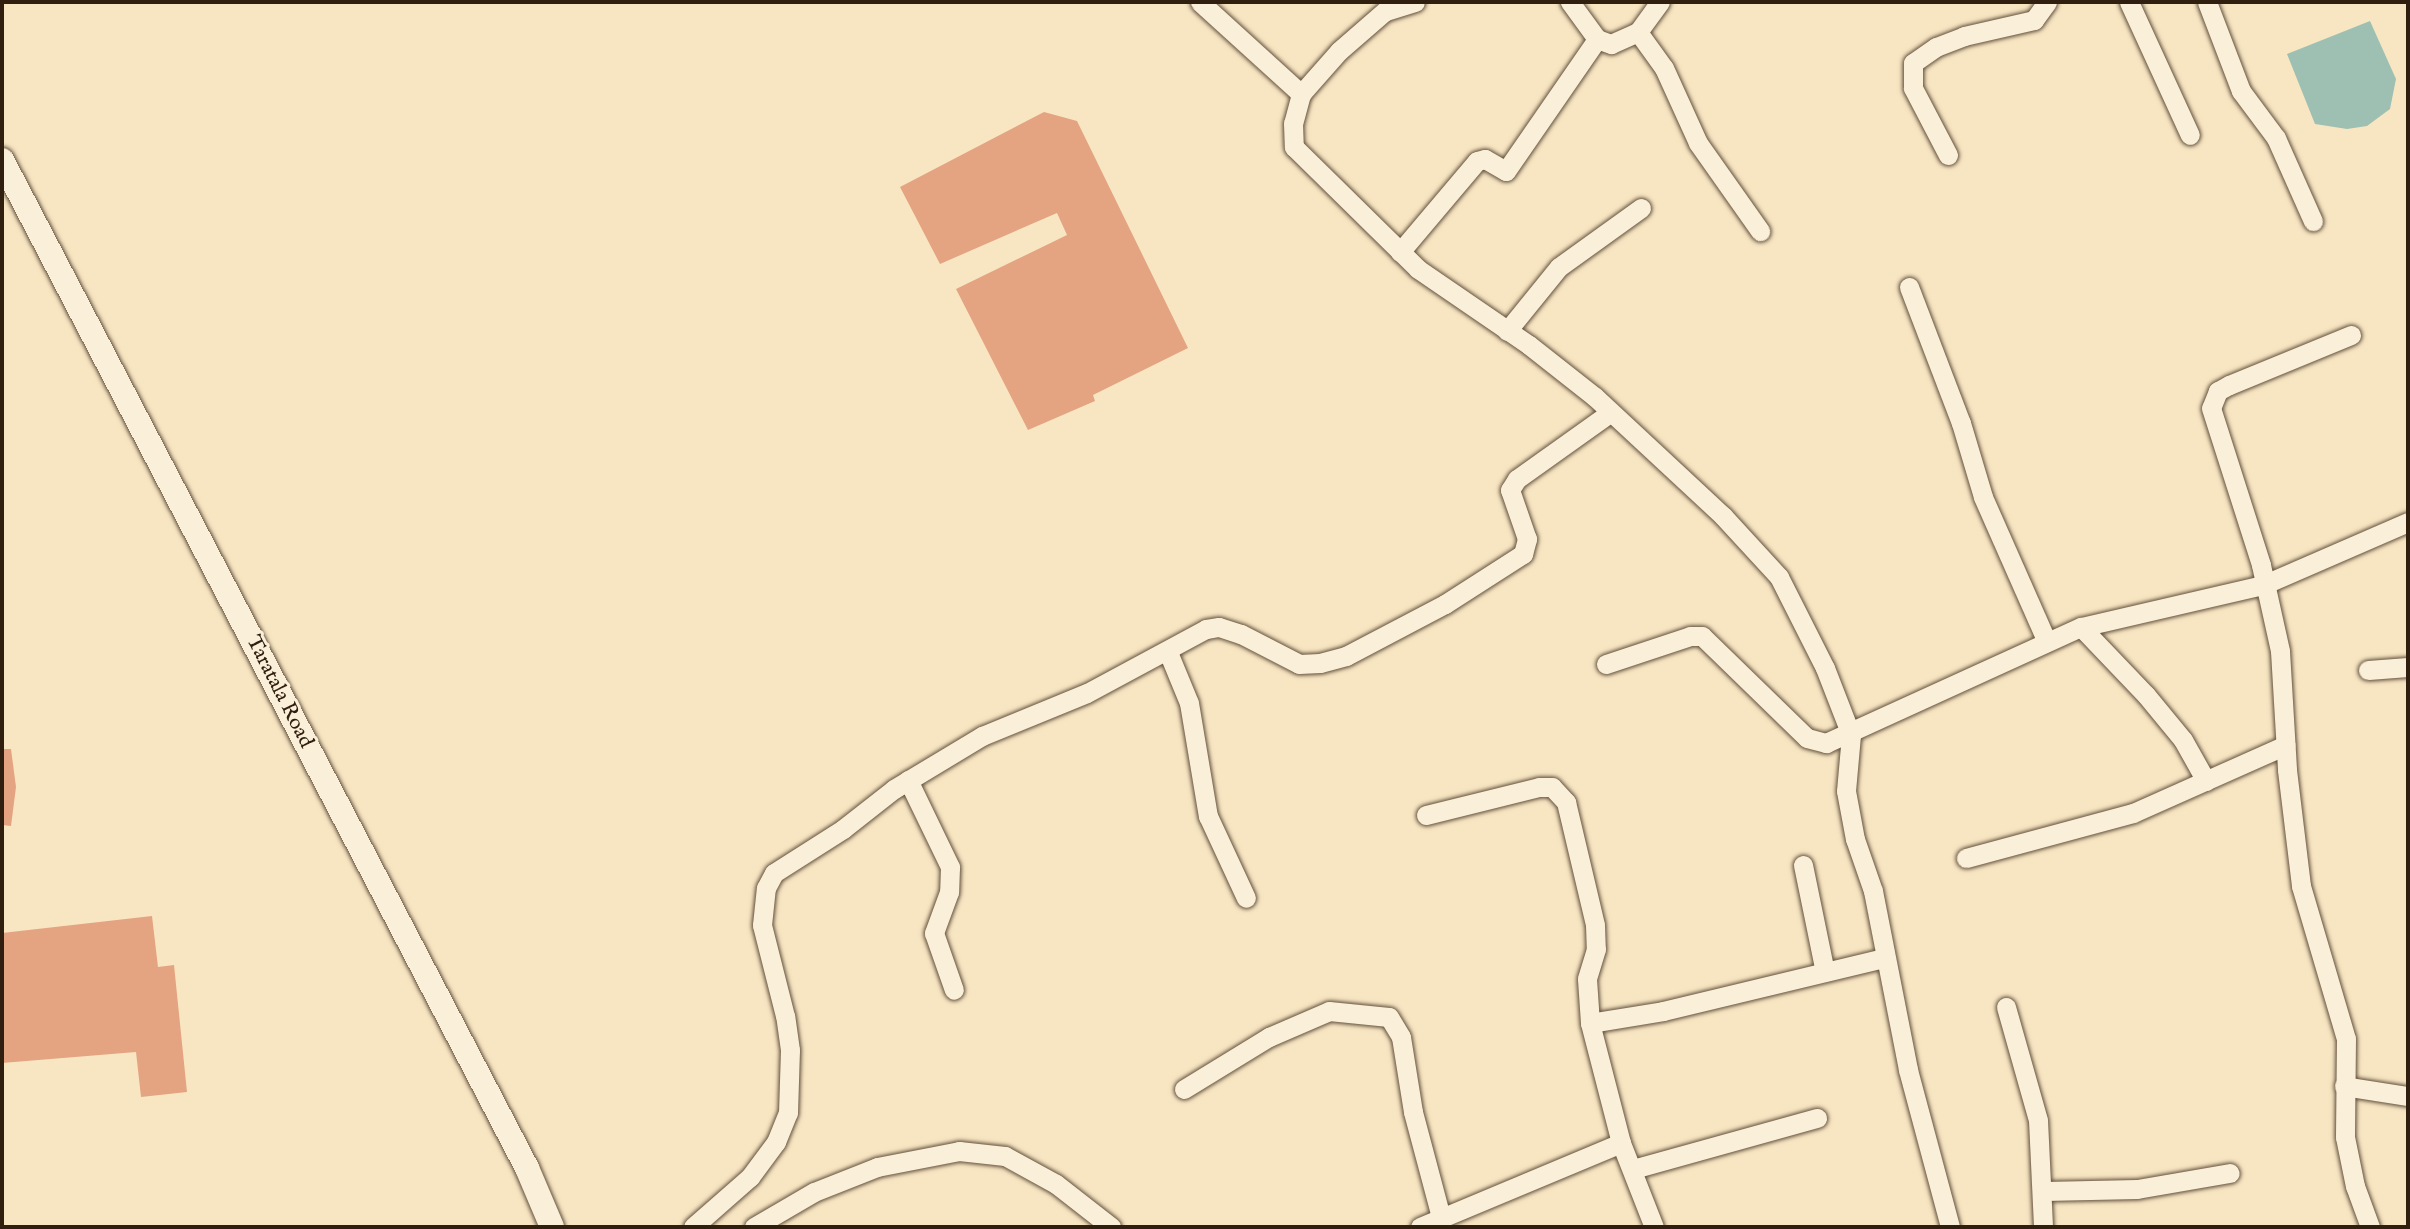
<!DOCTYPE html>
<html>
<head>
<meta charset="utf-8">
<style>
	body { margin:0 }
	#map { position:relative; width:2410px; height:1229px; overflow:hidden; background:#f8e6c3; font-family:"IM FELL English",serif }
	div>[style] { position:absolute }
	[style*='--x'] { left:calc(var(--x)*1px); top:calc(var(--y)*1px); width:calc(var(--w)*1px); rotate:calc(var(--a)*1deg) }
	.water>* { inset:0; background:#9dc0b2 }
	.building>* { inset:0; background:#e4a481 }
	.roads { filter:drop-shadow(0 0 2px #62503c) drop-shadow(0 0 2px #62503c) }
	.minor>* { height:19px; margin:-9.5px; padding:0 9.5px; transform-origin:9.5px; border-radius:9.5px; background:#faefd8 }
	.tertiary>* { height:24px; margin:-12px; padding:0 12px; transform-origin:12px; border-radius:12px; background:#faefd8 }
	span { translate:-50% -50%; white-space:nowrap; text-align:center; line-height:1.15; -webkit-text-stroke:6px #faefd8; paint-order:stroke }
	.street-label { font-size:21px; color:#301e0f }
	.frame { position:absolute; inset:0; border:4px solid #301e0f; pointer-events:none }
</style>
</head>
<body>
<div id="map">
	<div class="water">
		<i style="clip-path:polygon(2370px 21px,2396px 79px,2390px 109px,2367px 126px,2347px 129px,2315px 124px,2287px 54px)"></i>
	</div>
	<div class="building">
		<i style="clip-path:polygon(1044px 112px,1077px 121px,1188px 348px,1093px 395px,1095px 401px,1028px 430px,956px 289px,1067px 235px,1057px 213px,940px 264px,900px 187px)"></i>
		<i style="clip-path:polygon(2px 749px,11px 749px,16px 787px,11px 826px,2px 825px)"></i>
		<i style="clip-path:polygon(152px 916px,158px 967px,174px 965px,187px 1092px,141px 1097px,136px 1052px,2px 1063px,2px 933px)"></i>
	</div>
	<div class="roads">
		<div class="minor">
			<i style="--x:1200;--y:2;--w:137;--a:42.3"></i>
			<i style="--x:1415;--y:2;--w:31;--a:163"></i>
			<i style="--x:1385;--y:11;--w:61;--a:139"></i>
			<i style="--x:1339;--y:51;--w:57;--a:131.5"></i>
			<i style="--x:1301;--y:94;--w:30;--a:105"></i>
			<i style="--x:1293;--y:123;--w:24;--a:88"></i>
			<i style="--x:1294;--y:147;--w:174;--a:44.5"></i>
			<i style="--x:1418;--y:269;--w:135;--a:34.4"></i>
			<i style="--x:1529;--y:345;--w:84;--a:38.2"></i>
			<i style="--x:1595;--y:397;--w:175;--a:42.9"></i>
			<i style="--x:1723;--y:516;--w:83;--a:47.4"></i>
			<i style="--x:1779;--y:577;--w:102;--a:63.2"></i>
			<i style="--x:1825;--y:668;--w:72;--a:68.8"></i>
			<i style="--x:1851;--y:735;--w:56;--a:95.1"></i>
			<i style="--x:1846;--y:791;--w:49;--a:79.4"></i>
			<i style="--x:1855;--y:839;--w:55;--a:70.9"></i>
			<i style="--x:1873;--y:891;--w:182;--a:78.9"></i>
			<i style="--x:1908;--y:1070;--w:163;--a:75"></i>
			<i style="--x:1570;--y:2;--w:46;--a:53.9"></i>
			<i style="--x:1597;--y:39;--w:15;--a:20"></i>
			<i style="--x:1611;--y:44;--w:30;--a:-24"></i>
			<i style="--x:1638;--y:32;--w:37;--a:-54"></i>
			<i style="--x:2129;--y:2;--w:146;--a:65.4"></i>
			<i style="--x:2207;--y:2;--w:95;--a:69.1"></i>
			<i style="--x:2241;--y:91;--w:59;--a:53.3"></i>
			<i style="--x:2276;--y:138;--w:91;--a:66"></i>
			<i style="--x:1638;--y:32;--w:44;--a:54.2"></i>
			<i style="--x:1664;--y:68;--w:82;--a:65.6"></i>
			<i style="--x:1698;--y:143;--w:108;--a:54.8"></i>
			<i style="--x:1948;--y:155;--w:76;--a:-117.6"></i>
			<i style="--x:1913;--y:88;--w:25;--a:-90"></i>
			<i style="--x:1913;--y:63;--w:28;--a:-35"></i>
			<i style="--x:1936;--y:47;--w:30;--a:-21"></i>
			<i style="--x:1964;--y:36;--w:72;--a:-12.9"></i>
			<i style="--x:2034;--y:20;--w:22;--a:-54"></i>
			<i style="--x:1400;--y:252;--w:119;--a:-49.8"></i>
			<i style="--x:1477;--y:161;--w:8;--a:-14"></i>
			<i style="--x:1485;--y:159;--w:24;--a:30"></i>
			<i style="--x:1506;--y:171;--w:160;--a:-55.4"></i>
			<i style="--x:1909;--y:287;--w:146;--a:69.1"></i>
			<i style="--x:1961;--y:423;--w:77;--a:73.4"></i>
			<i style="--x:1983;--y:497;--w:156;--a:66.2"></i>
			<i style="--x:1507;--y:331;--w:82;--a:-50.9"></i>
			<i style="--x:1559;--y:267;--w:101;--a:-35.7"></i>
			<i style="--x:2351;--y:335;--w:132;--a:157.7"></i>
			<i style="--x:2229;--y:385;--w:13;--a:151"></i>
			<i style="--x:2218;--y:391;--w:18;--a:112"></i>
			<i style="--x:2211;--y:408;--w:165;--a:72.3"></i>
			<i style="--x:2261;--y:565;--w:88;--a:77.5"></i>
			<i style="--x:2280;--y:651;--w:119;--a:86.6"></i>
			<i style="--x:2287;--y:770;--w:117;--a:83.1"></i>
			<i style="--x:2301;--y:886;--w:159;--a:73.6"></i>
			<i style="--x:2346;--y:1039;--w:98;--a:90.6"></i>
			<i style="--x:2345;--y:1137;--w:50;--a:78.5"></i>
			<i style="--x:2355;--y:1186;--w:44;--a:69.9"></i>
			<i style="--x:2081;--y:627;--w:94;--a:46.3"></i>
			<i style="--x:2146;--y:695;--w:58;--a:50.6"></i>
			<i style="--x:2183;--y:740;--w:47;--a:60.7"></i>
			<i style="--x:1168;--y:652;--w:55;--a:67.6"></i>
			<i style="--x:1189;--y:703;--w:115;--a:80.5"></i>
			<i style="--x:1208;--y:816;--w:90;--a:65.1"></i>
			<i style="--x:1606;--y:664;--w:89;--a:-18.4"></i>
			<i style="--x:1690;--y:636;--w:12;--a:0"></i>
			<i style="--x:1702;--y:636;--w:146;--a:44.2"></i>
			<i style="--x:1807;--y:738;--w:20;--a:15"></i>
			<i style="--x:1826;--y:743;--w:280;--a:-24.5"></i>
			<i style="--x:2081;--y:627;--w:187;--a:-13"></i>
			<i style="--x:2263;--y:585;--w:158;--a:-23.5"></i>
			<i style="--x:2368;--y:670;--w:40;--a:-4.3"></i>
			<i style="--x:908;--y:780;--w:97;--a:64.2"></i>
			<i style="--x:950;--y:867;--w:25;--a:92"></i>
			<i style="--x:949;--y:892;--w:44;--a:110.1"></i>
			<i style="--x:934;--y:933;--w:60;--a:70.7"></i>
			<i style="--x:1426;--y:815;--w:116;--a:-13.9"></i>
			<i style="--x:1539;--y:787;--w:13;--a:0"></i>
			<i style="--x:1552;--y:787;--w:21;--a:47"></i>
			<i style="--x:1566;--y:802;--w:126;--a:76.7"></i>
			<i style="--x:1595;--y:925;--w:24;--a:88"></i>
			<i style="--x:1596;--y:949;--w:31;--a:107"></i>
			<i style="--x:1587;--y:979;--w:44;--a:86.1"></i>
			<i style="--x:1590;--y:1023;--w:124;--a:75.5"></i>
			<i style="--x:1621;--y:1143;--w:90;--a:68.6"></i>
			<i style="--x:1966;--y:858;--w:173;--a:-15.1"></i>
			<i style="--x:2133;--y:813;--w:167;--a:-24"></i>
			<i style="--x:1803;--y:865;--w:109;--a:78.4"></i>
			<i style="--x:2006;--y:1007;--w:117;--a:74.2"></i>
			<i style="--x:2038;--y:1120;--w:107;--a:87.3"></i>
			<i style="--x:1590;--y:1023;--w:74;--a:-9.3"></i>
			<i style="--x:1663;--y:1011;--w:227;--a:-13.5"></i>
			<i style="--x:2344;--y:1086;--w:65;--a:8.9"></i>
			<i style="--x:1184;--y:1089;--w:100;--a:-31.5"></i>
			<i style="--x:1269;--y:1037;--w:65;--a:-23.4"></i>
			<i style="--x:1329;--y:1011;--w:60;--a:5.7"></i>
			<i style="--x:1389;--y:1017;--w:23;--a:59"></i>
			<i style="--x:1401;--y:1037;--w:76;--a:80.9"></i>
			<i style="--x:1413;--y:1112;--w:109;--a:75.1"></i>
			<i style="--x:1633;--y:1169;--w:191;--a:-15.5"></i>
			<i style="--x:2044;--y:1191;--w:93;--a:-1.2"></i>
			<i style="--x:2137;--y:1189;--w:94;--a:-9.8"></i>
			<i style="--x:693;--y:1227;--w:76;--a:-41.3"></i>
			<i style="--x:750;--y:1177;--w:44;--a:-53.4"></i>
			<i style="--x:776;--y:1142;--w:31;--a:-68"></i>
			<i style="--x:788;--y:1113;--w:63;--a:-88.2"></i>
			<i style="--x:790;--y:1050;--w:34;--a:-98"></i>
			<i style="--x:785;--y:1016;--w:94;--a:-104.2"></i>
			<i style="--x:762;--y:925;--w:37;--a:-84"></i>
			<i style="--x:766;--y:888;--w:17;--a:-62"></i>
			<i style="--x:774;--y:873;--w:82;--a:-32.5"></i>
			<i style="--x:843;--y:829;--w:65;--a:-38.1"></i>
			<i style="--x:894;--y:789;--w:103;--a:-31.1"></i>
			<i style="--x:982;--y:736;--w:113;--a:-22.3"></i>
			<i style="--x:1087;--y:693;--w:135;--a:-28.3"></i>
			<i style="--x:1206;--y:629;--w:13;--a:-9"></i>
			<i style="--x:1219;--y:627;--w:23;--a:18"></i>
			<i style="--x:1241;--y:634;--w:65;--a:27.3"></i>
			<i style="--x:1299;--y:664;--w:21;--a:-3"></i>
			<i style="--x:1320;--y:663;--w:27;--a:-15"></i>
			<i style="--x:1346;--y:656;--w:112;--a:-27.7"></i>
			<i style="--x:1445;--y:604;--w:93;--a:-32.7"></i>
			<i style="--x:1523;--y:554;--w:16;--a:-75"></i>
			<i style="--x:1527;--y:539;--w:52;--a:-109.1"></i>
			<i style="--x:1510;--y:490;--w:13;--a:-58"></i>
			<i style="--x:1517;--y:479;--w:115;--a:-35.5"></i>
			<i style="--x:754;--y:1227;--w:69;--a:-30.3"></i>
			<i style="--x:814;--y:1192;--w:68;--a:-21.6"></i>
			<i style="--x:877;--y:1167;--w:84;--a:-11"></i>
			<i style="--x:959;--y:1151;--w:46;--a:6.2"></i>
			<i style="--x:1005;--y:1156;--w:58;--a:28.8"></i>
			<i style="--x:1056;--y:1184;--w:70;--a:38"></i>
			<i style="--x:1420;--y:1227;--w:218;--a:-22.7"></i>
		</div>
		<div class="tertiary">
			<i style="--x:2;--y:160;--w:1137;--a:62.49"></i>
			<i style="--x:527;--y:1168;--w:64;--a:67"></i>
		</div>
	</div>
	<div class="street-label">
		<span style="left:279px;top:692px;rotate:63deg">Taratala Road</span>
	</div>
	<div class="frame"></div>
</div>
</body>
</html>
